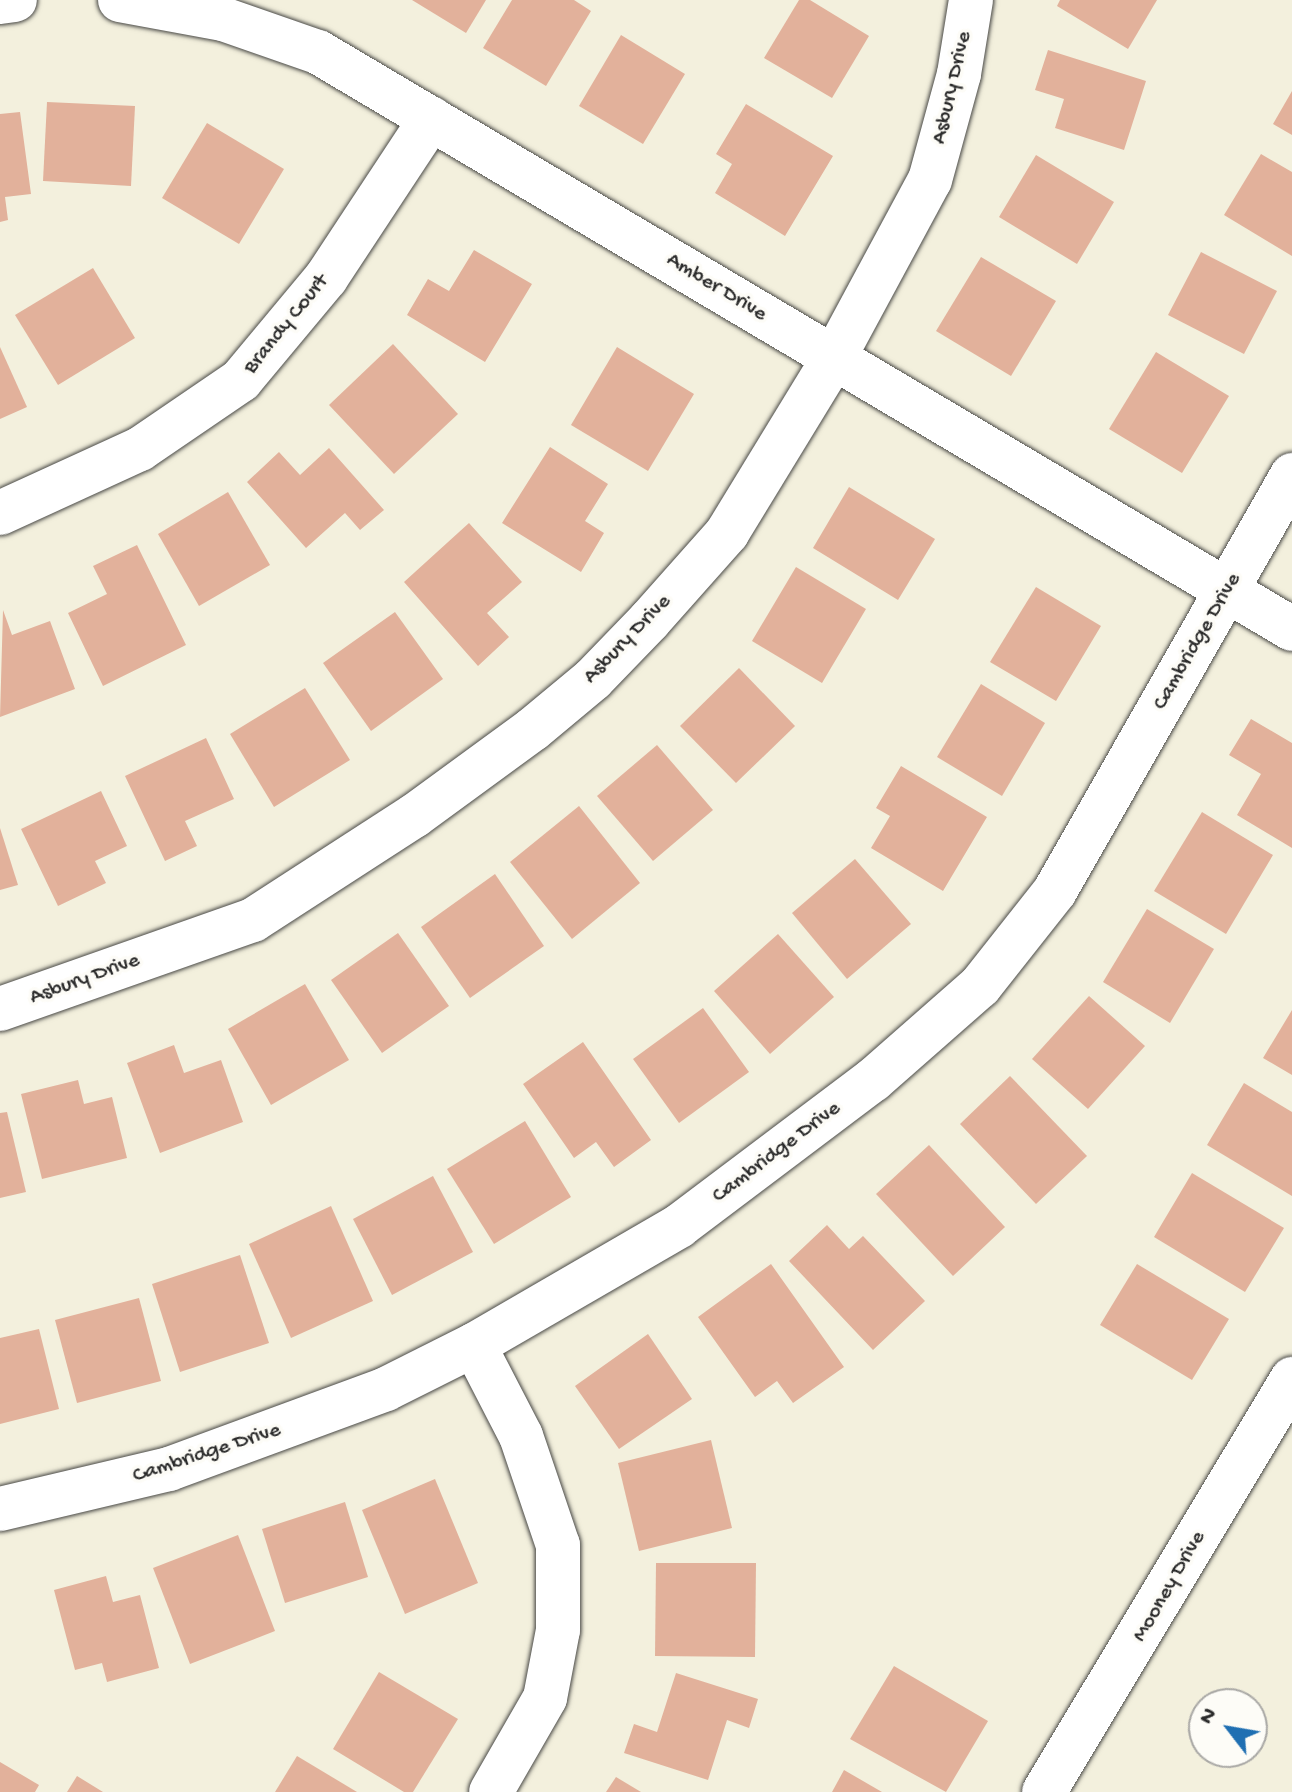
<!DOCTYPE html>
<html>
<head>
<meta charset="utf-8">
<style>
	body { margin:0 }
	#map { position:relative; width:1292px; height:1792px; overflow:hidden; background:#f3f0dd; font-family:"Gochi Hand",sans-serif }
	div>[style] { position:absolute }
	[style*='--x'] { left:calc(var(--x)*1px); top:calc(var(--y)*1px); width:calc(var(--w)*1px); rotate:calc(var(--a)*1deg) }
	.building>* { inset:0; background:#e2b19b }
	.roads { filter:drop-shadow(0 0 2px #494946) drop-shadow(0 0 2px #494946) }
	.minor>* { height:44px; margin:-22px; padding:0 22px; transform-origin:22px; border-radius:22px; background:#fff }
	.tertiary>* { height:44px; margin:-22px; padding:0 22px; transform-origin:22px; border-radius:22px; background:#fff }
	span { translate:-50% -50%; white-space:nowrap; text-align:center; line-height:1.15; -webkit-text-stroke:7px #fdfcf7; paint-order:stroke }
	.street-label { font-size:22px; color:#2b2b2b }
	.north { position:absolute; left:1188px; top:1688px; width:80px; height:80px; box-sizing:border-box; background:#fdfcf7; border:2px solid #a9a8a5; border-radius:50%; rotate:301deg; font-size:22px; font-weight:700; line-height:32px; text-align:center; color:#2b2b2b }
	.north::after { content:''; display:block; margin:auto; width:28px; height:36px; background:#1f6fb2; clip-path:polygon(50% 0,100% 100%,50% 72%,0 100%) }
</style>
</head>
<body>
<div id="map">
	<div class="building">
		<i style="clip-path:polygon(412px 0,486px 0,466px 33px)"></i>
		<i style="clip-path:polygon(512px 0,574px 0,591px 11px,546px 86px,483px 48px)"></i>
		<i style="clip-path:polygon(799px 0,810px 0,869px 36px,832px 98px,764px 58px)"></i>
		<i style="clip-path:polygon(1060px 0,1157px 0,1128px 49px,1057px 6px)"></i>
		<i style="clip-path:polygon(621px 35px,685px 74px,643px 144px,579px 106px)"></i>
		<i style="clip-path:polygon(1048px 50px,1146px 81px,1124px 150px,1055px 128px,1064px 99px,1035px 90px)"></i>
		<i style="clip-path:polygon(1292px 91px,1292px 135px,1273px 124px)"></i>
		<i style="clip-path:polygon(47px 102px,135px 106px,131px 186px,43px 181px)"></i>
		<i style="clip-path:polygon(746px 104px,833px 156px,785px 236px,715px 193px,732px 164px,716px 154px)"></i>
		<i style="clip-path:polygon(20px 112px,31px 194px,5px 197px,8px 220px,0 222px,0 114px)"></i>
		<i style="clip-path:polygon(207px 123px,284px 169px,239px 244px,162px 198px)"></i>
		<i style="clip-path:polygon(1261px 154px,1292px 172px,1292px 256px,1224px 215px)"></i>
		<i style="clip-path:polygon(1036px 155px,1114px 202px,1077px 264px,999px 217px)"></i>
		<i style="clip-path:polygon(474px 250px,532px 284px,485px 362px,407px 315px,428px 279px,449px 291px)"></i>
		<i style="clip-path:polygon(1201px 252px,1277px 291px,1244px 354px,1168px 315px)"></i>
		<i style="clip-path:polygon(981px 257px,1056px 301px,1011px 376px,936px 331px)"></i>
		<i style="clip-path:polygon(93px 268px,135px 338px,58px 385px,15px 315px)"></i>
		<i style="clip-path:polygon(393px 344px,458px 414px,394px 474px,329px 405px)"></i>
		<i style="clip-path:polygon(0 347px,27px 407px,0 419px)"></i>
		<i style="clip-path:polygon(617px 347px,694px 394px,648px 471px,571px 425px)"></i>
		<i style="clip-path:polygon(1156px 352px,1229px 396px,1182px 473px,1109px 429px)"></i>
		<i style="clip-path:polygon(550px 447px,608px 484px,585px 521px,604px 533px,581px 572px,502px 523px)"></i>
		<i style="clip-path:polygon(329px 448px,384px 510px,360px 530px,345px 513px,306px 548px,247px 482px,279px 452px,300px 475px)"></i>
		<i style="clip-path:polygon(849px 487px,935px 539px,898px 600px,813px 548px)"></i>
		<i style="clip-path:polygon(228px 492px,270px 565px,199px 606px,158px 534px)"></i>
		<i style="clip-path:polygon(469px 523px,522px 582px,487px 613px,509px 637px,478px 666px,404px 582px)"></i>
		<i style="clip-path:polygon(137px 545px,186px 645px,103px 686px,68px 613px,107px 594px,93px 566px)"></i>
		<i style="clip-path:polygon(796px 567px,866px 609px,822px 683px,752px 641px)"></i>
		<i style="clip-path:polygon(1036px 587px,1101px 626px,1056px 701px,990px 662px)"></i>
		<i style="clip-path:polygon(3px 610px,12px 635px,50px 621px,75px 689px,0 717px)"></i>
		<i style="clip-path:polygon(395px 612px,443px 679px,371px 731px,323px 663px)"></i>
		<i style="clip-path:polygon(739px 668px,795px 726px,736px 783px,680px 726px)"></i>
		<i style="clip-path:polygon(981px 684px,1045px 723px,1002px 796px,937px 757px)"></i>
		<i style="clip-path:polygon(305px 688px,350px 760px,274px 807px,230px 734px)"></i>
		<i style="clip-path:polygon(1251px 719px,1292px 743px,1292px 848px,1237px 815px,1261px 774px,1229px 755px)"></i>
		<i style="clip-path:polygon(206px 738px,234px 799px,185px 821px,197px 846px,165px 861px,125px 776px)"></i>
		<i style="clip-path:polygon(657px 745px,713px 810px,653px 861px,597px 796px)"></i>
		<i style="clip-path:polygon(901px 766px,987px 817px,943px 891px,871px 848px,890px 816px,876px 808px)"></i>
		<i style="clip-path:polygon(101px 791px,127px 846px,95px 861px,106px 883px,58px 906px,21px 829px)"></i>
		<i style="clip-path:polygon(579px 806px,640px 883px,572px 939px,510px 862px)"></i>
		<i style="clip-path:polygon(1202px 812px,1273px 855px,1226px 934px,1154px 891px)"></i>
		<i style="clip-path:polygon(0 828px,18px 885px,0 890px)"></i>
		<i style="clip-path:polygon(855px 859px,911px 924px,847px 979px,792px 913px)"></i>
		<i style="clip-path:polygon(495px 874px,544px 946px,470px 998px,421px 927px)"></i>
		<i style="clip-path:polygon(1147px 909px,1214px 949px,1170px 1023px,1103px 982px)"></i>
		<i style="clip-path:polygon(398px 933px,449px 1006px,382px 1053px,331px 980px)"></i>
		<i style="clip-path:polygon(778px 934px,834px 997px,770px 1054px,714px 991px)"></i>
		<i style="clip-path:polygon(305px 984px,349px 1060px,271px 1105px,228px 1029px)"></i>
		<i style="clip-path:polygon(1089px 996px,1145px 1046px,1088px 1109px,1032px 1059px)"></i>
		<i style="clip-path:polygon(703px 1008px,749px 1072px,679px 1123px,633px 1059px)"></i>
		<i style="clip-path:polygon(1292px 1010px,1292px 1075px,1263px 1058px)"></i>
		<i style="clip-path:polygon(583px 1042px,651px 1140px,614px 1167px,596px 1142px,574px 1158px,523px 1084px)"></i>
		<i style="clip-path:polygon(174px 1045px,184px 1073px,221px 1060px,243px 1122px,160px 1153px,127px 1063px)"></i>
		<i style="clip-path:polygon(1010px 1076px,1087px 1156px,1036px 1204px,960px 1124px)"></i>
		<i style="clip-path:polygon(78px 1080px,84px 1104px,112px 1097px,127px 1158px,42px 1179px,21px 1094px)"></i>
		<i style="clip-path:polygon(1244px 1083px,1292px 1112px,1292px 1196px,1207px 1145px)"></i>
		<i style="clip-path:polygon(7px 1112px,26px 1192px,0 1198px,0 1113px)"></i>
		<i style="clip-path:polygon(525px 1121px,571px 1197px,494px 1244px,447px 1169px)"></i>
		<i style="clip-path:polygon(929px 1145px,1005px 1227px,953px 1276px,876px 1194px)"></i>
		<i style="clip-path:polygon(1192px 1173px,1284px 1228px,1245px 1292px,1154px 1237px)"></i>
		<i style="clip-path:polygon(433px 1176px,473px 1252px,392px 1295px,353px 1219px)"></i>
		<i style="clip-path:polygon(331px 1206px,373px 1301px,291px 1338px,249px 1244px)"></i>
		<i style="clip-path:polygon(827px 1225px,849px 1249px,863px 1236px,925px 1301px,873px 1350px,789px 1261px)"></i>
		<i style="clip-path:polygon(240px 1255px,269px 1343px,180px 1372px,152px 1284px)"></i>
		<i style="clip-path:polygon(771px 1264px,844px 1367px,793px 1403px,777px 1381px,755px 1397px,698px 1317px)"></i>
		<i style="clip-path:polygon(1137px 1264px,1229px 1319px,1192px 1380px,1100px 1325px)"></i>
		<i style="clip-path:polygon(139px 1298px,161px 1381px,77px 1403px,55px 1320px)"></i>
		<i style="clip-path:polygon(39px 1329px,59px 1409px,0 1424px,0 1338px)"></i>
		<i style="clip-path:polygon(648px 1334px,692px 1399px,619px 1449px,575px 1386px)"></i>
		<i style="clip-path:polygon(711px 1440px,732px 1528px,639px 1551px,618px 1463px)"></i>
		<i style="clip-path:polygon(435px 1479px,478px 1583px,405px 1614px,362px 1510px)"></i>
		<i style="clip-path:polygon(345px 1502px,368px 1577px,285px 1603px,262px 1529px)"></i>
		<i style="clip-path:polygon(238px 1535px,275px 1631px,190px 1664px,153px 1568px)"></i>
		<i style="clip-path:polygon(656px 1563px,756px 1563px,755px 1657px,655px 1656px)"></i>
		<i style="clip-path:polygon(106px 1576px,113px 1602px,140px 1595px,159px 1668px,107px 1682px,102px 1663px,75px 1670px,54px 1590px)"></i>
		<i style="clip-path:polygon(894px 1666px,988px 1721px,946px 1792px,850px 1739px)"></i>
		<i style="clip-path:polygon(379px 1672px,458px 1719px,413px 1792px,404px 1792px,333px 1749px)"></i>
		<i style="clip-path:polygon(676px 1673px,758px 1699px,749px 1728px,727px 1720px,708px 1780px,624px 1753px,634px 1724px,657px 1732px)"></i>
		<i style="clip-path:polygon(297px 1756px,357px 1792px,275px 1792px)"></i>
		<i style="clip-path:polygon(0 1762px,39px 1785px,35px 1792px,0 1792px)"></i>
		<i style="clip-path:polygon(844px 1770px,882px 1792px,832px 1792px)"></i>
		<i style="clip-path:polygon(77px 1776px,103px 1792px,67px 1792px)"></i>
		<i style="clip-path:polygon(616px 1777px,641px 1792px,606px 1792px)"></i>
	</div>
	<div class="roads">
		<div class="minor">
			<i style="--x:0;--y:513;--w:154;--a:-24.6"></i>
			<i style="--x:140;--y:449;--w:122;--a:-34.3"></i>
			<i style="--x:241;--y:380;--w:133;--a:-50.2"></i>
			<i style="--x:326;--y:278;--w:191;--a:-56.6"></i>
			<i style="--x:0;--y:1009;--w:268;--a:-19.4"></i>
			<i style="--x:253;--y:920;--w:192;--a:-32.9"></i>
			<i style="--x:414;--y:816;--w:147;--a:-36.2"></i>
			<i style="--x:533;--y:729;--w:78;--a:-39.8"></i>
			<i style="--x:593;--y:679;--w:81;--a:-46"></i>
			<i style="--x:649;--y:621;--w:118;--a:-48.4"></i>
			<i style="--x:727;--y:533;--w:205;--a:-58.6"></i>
			<i style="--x:834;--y:358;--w:202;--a:-61.7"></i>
			<i style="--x:930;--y:180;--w:110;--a:-74.7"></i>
			<i style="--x:959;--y:74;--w:75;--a:-80.8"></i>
			<i style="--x:474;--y:1345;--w:102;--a:62.7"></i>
			<i style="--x:521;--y:1436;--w:115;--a:71.3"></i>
			<i style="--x:558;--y:1545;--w:85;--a:90"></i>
			<i style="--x:558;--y:1630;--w:69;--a:100.8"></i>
			<i style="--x:545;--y:1698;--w:108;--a:119.9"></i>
			<i style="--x:0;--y:1509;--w:174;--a:-13.3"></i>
			<i style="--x:169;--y:1469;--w:231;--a:-20.2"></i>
			<i style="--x:386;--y:1389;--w:98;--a:-26.6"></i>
			<i style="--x:474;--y:1345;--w:237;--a:-30.1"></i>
			<i style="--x:679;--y:1226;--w:243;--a:-37"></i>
			<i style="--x:873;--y:1080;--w:142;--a:-41.3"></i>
			<i style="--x:980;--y:986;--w:121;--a:-51.7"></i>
			<i style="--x:1055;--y:891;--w:479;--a:-60.3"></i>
			<i style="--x:1044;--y:1792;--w:482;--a:-59"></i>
		</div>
		<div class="tertiary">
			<i style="--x:120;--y:0;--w:105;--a:10.5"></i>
			<i style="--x:223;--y:19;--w:101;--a:19.2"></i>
			<i style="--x:318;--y:52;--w:1132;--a:30.64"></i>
			<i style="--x:0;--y:2;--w:15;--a:-8"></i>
		</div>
	</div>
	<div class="street-label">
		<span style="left:953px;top:88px;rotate:-77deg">Asbury Drive</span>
		<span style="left:716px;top:288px;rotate:31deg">Amber Drive</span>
		<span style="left:287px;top:325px;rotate:-51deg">Brandy Court</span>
		<span style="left:628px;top:640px;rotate:-46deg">Asbury Drive</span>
		<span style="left:1198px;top:642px;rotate:-60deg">Cambridge Drive</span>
		<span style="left:85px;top:980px;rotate:-20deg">Asbury Drive</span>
		<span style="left:777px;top:1153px;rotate:-37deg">Cambridge Drive</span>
		<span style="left:207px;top:1454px;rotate:-18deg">Cambridge Drive</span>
		<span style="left:1170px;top:1587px;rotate:-60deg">Mooney Drive</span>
	</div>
	<div class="north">N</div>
</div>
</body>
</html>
